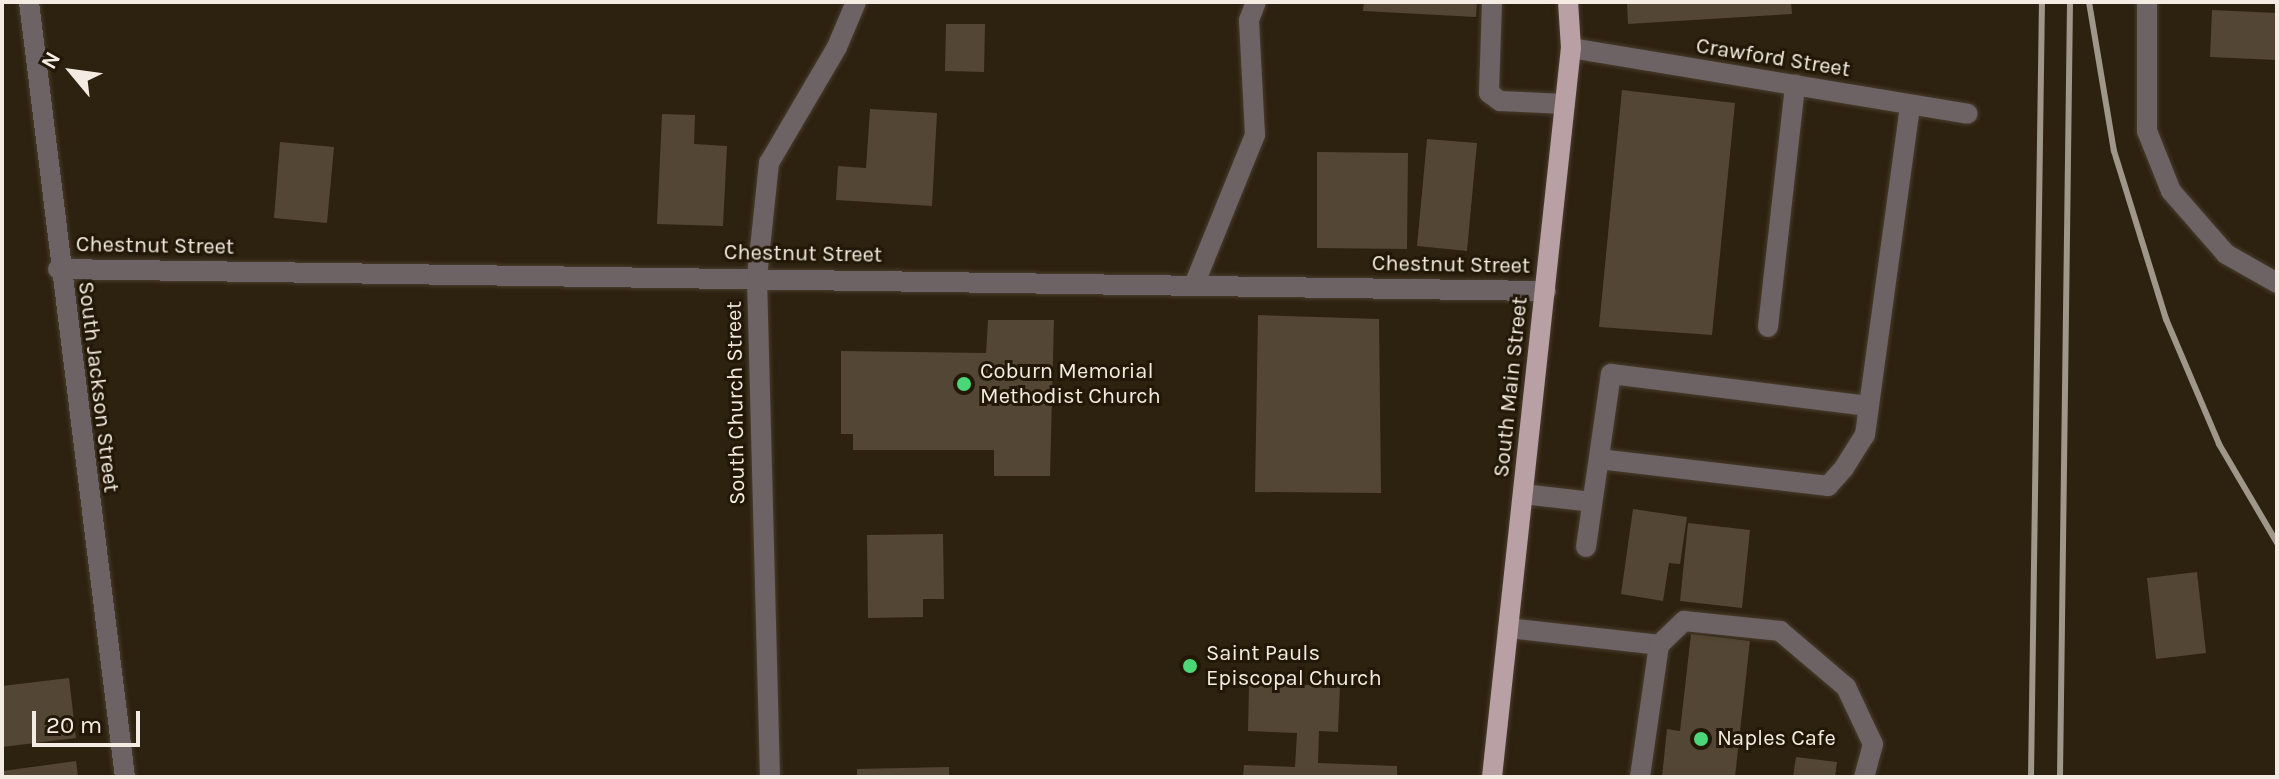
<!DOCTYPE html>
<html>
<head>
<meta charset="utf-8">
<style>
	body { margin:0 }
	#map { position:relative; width:2279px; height:779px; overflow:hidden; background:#2d2110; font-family:Karla,sans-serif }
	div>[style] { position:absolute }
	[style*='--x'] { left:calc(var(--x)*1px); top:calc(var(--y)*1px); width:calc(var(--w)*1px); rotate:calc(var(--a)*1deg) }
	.building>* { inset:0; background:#534634 }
	.roads { filter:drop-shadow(0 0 2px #493d2d) drop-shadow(0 0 2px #493d2d) }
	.service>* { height:20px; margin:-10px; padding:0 10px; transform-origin:10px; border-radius:10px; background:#6d6264 }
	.minor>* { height:20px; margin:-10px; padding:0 10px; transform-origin:10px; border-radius:10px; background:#6d6264 }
	.primary>* { height:20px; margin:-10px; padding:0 10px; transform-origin:10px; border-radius:10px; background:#b8a0a5 }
	.rail>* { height:6px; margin:-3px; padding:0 3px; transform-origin:3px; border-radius:3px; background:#a09689 }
	.dots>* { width:22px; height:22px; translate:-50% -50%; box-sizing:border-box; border:4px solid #231807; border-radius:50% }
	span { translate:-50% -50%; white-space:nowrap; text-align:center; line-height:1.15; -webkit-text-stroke:6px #231807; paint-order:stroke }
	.street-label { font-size:22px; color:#f4ece2 }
	.poi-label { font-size:22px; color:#f4ece2 }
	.left { translate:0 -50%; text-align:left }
	.frame { position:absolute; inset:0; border:4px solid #f4ece2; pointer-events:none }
	.north { position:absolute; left:32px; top:32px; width:80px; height:80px; -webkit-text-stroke:6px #231807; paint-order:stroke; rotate:299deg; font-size:22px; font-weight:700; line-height:32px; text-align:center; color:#f4ece2 }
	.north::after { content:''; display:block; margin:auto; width:28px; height:36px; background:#f4ece2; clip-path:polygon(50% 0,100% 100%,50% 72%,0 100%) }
	.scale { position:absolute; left:32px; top:711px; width:108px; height:36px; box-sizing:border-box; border:4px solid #f4ece2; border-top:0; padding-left:10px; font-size:24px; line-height:28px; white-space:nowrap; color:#f4ece2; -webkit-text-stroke:6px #231807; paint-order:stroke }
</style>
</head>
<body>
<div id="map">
	<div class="building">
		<i style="clip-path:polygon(1364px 2px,1477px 2px,1476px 17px,1363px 11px)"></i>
		<i style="clip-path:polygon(1627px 2px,1791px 2px,1792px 14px,1628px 24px)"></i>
		<i style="clip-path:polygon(2212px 10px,2277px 13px,2277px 60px,2210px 57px)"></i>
		<i style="clip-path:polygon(946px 24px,985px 24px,984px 72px,945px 71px)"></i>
		<i style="clip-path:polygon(1622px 90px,1735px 103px,1712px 335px,1599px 327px)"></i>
		<i style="clip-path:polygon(870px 109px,937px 113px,932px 206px,836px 200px,838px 166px,866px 168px)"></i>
		<i style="clip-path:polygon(662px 114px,695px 115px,694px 144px,727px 146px,723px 226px,657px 224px)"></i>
		<i style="clip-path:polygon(1427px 139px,1477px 143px,1467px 251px,1417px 246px)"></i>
		<i style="clip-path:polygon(280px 142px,334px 147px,327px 223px,274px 218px)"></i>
		<i style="clip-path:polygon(1317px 152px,1408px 153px,1407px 249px,1317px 248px)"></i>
		<i style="clip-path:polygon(1258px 315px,1379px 319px,1381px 493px,1255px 492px)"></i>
		<i style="clip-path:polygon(988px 320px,1054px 320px,1050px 476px,994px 476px,994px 450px,853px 450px,853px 434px,841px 434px,841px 351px,986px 353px)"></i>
		<i style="clip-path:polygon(1633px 509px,1687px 517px,1680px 564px,1669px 563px,1663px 601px,1621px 594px)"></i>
		<i style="clip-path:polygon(1688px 523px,1750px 530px,1742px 608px,1680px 601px)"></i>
		<i style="clip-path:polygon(943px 534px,944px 599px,923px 599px,923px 617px,868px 618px,867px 535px)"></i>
		<i style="clip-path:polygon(2197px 572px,2206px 653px,2156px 659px,2147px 578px)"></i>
		<i style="clip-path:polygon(1691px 634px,1750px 641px,1735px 777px,1662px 777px,1667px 729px,1680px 731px)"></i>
		<i style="clip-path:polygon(69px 678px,76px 738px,2px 747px,2px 686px)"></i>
		<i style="clip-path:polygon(1249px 683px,1340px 686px,1338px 732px,1319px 731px,1318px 763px,1397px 766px,1397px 777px,1243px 777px,1244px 765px,1295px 767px,1297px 733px,1248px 731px)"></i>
		<i style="clip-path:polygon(1796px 757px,1837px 762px,1835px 777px,1793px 777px)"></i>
		<i style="clip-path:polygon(76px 761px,78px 777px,4px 777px,3px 771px)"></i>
		<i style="clip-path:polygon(949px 767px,949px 777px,857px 777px,857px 769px)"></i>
	</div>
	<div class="roads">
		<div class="service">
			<i style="--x:1492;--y:2;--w:91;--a:91.9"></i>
			<i style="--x:1489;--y:93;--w:14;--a:36"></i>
			<i style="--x:1500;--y:101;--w:65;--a:2.6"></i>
			<i style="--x:1194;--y:285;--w:162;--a:-67.9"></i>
			<i style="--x:1255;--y:135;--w:115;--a:-93"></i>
			<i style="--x:1249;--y:20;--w:19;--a:-69"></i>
			<i style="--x:1768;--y:327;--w:244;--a:-83.6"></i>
			<i style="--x:1599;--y:459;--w:231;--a:6.7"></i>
			<i style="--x:1828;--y:486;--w:24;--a:-48"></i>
			<i style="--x:1844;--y:468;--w:39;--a:-58"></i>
			<i style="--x:1865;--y:435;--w:333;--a:-82.2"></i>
			<i style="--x:1523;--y:494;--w:69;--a:6.6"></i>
			<i style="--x:1586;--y:547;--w:175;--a:-81.8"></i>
			<i style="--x:1611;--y:374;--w:259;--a:7.1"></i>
			<i style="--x:1508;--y:628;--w:152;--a:6.4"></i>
			<i style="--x:1659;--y:645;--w:133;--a:98.2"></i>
			<i style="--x:1659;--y:645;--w:35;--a:-44"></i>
			<i style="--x:1684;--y:621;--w:97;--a:5.9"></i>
			<i style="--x:1780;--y:631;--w:87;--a:40.3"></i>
			<i style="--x:1846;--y:687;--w:63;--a:64.7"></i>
			<i style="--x:1873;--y:744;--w:34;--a:105"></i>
		</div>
		<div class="minor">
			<i style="--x:29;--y:2;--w:781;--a:82.94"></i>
			<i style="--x:2147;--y:2;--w:129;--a:90"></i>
			<i style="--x:2147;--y:131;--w:65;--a:68.2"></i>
			<i style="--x:2171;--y:191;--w:84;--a:48.9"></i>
			<i style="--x:2226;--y:254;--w:59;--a:29.6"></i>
			<i style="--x:1571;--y:48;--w:402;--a:9.4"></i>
			<i style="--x:58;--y:269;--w:1488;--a:0.85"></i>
			<i style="--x:770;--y:777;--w:500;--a:-91.49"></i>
			<i style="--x:757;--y:277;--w:115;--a:-84"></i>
			<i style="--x:769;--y:163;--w:134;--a:-59.6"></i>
			<i style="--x:837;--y:47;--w:49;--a:-67.1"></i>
		</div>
		<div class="primary">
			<i style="--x:1492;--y:777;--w:733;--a:-83.82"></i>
			<i style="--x:1571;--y:48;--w:46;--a:-93.7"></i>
		</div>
	</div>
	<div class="rail">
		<i style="--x:2089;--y:2;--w:151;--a:80.5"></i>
		<i style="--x:2114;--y:151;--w:176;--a:72.8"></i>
		<i style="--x:2166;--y:319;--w:136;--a:67"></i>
		<i style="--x:2219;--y:444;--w:115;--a:59.6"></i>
		<i style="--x:2031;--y:777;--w:775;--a:-89.19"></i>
		<i style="--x:2060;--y:777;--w:775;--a:-89.26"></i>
	</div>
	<div class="dots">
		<i style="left:964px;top:384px;background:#4bd677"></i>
		<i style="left:1190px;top:666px;background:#4bd677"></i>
		<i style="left:1701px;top:739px;background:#4bd677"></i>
	</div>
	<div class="street-label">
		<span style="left:1773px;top:58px;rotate:9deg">Crawford Street</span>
		<span style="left:155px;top:246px;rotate:1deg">Chestnut Street</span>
		<span style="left:803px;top:254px;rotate:1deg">Chestnut Street</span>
		<span style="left:1451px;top:265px;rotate:1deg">Chestnut Street</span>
		<span style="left:98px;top:387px;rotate:83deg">South Jackson Street</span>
		<span style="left:1511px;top:387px;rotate:-84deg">South Main Street</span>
		<span style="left:736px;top:403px;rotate:-91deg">South Church Street</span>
	</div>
	<div class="poi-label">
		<span class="left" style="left:980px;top:384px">Coburn Memorial<br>Methodist Church</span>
		<span class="left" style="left:1206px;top:666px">Saint Pauls<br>Episcopal Church</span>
		<span class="left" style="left:1717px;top:739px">Naples Cafe</span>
	</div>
	<div class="frame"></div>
	<div class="north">N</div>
	<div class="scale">20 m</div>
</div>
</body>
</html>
